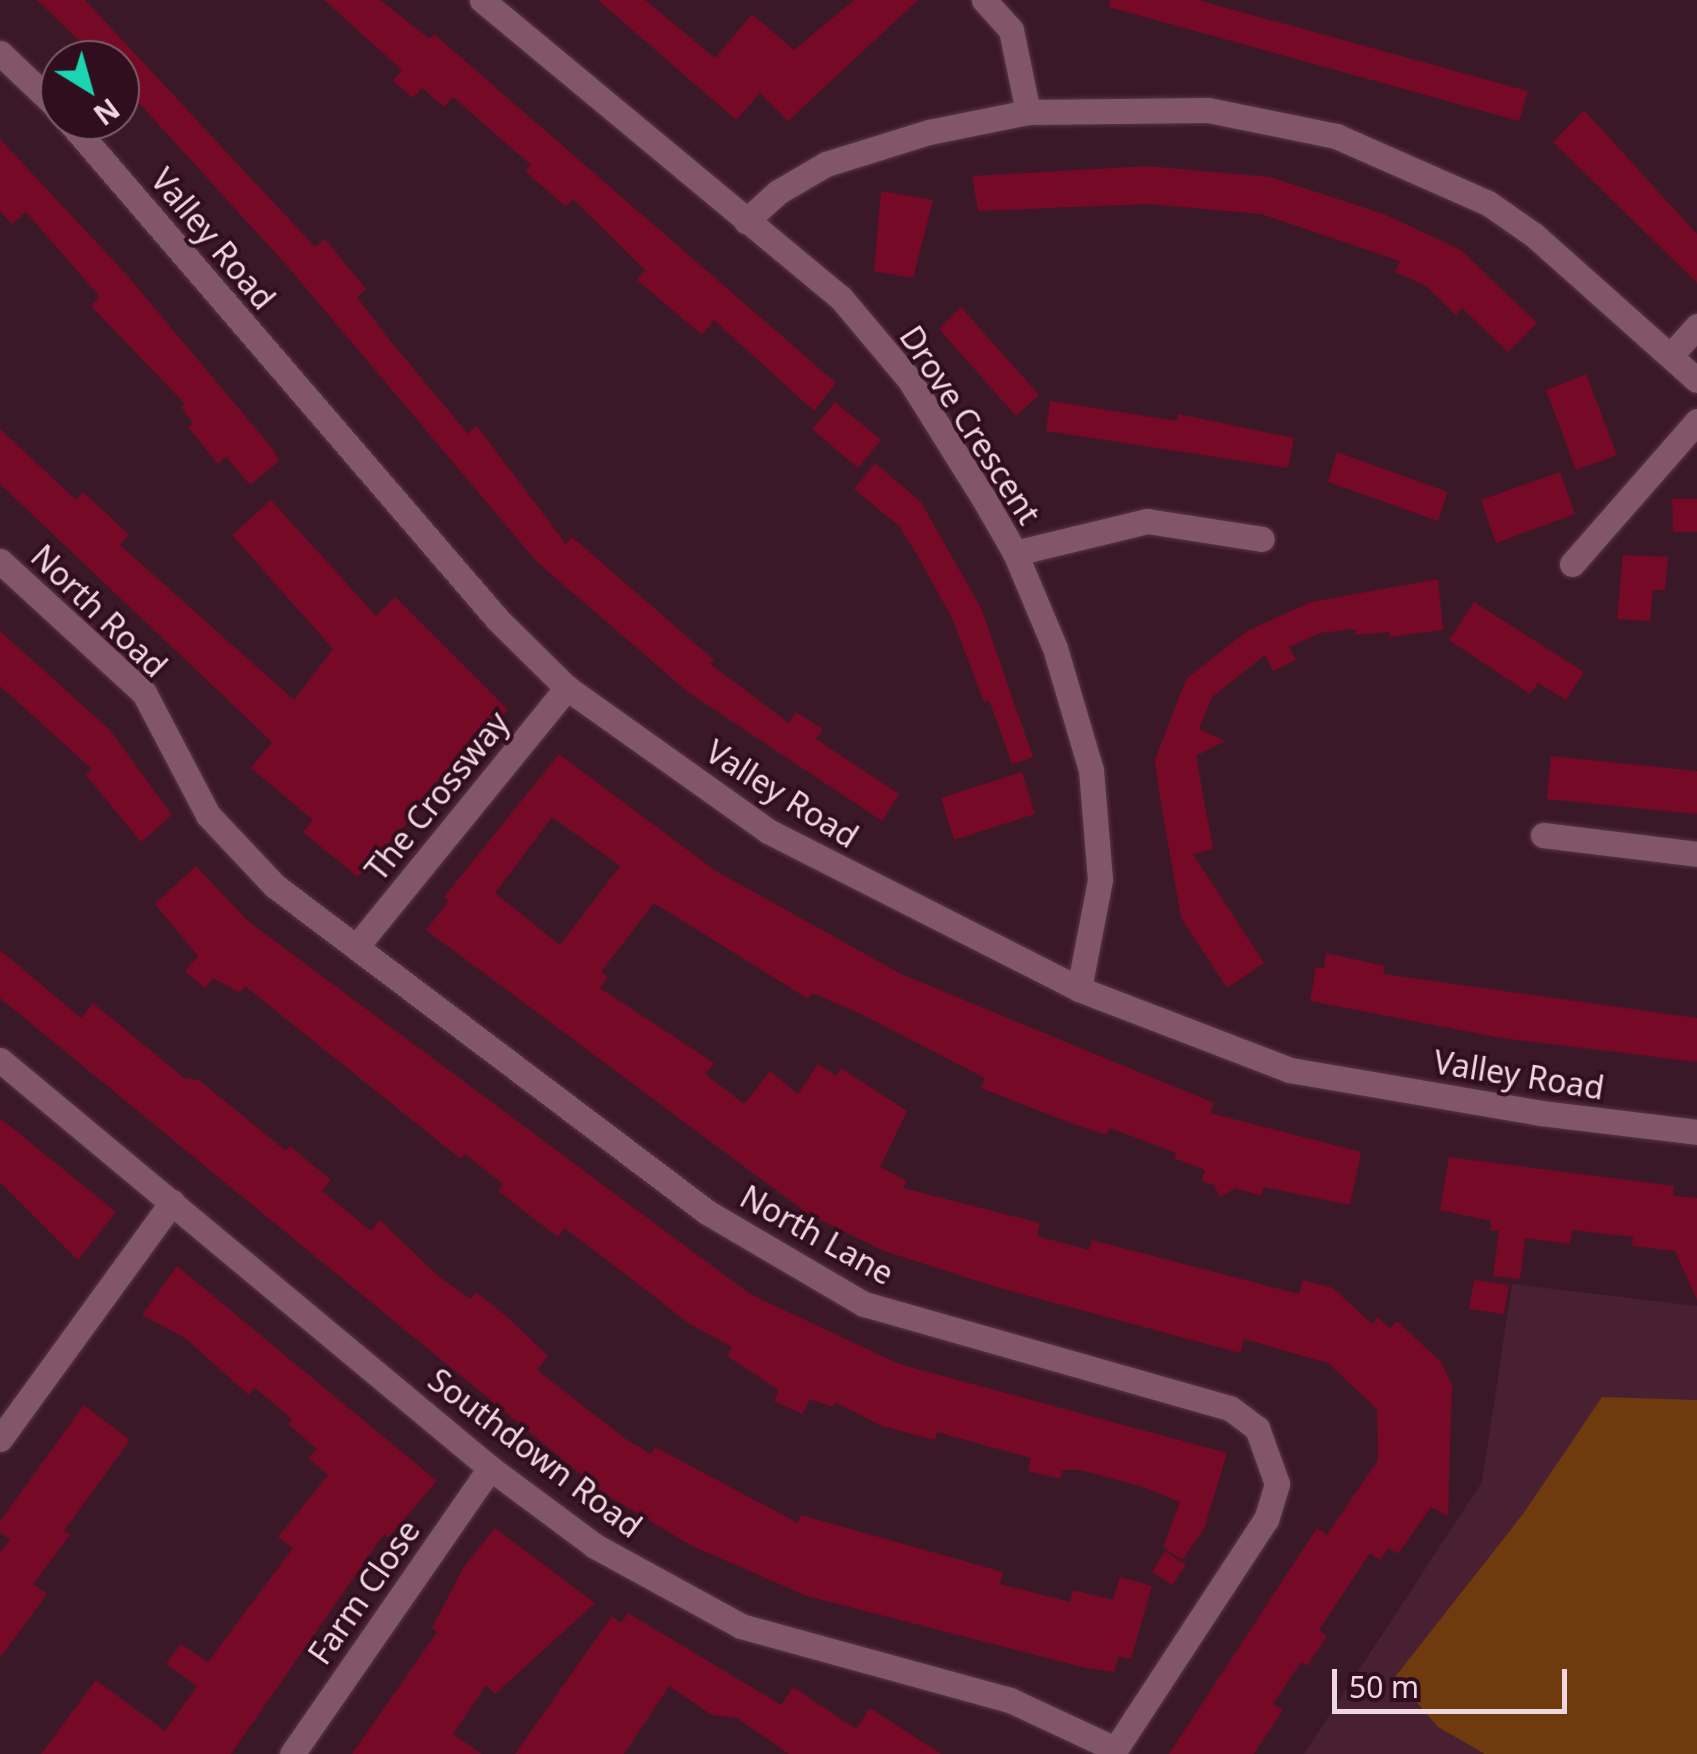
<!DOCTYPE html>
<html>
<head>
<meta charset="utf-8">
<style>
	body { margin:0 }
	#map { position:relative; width:1697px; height:1754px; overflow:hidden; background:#3b1827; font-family:"Noto Sans",sans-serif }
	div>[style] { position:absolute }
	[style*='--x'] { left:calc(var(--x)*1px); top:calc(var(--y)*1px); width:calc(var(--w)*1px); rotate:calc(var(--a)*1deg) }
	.built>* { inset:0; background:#482032 }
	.green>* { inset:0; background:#6f3a0d }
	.building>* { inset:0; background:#750926 }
	.roads { filter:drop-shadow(0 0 2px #583644) drop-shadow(0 0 2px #583644) }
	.minor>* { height:25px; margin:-12.5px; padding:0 12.5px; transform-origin:12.5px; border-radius:12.5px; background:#825667 }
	span { translate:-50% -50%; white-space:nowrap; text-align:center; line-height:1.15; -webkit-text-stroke:8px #300e1e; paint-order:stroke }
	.street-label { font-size:32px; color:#efd6df }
	.north { position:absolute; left:40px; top:40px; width:100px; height:100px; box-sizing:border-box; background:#300e1e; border:2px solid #7c5e6b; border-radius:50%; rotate:143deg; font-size:28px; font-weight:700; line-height:40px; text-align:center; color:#efd6df }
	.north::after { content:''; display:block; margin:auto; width:35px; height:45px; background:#1bd5b1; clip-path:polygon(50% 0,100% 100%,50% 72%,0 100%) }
	.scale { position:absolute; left:1332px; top:1669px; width:235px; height:45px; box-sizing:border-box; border:5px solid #efd6df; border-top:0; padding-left:12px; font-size:30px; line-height:35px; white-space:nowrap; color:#efd6df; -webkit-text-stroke:8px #300e1e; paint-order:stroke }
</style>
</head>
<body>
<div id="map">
	<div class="built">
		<i style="clip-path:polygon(1512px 1284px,1697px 1306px,1697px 1754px,1304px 1754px,1482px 1482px)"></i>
	</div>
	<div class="green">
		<i style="clip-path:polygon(1602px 1397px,1697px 1400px,1697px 1754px,1485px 1754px,1438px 1727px,1395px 1677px,1523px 1514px)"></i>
	</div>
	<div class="building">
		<i style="clip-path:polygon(37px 0,85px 0,315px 247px,325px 239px,366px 289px,357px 297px,388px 338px,468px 434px,477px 426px,566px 544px,572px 537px,714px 660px,710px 664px,789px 723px,796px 712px,823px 729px,816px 739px,899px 794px,882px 821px,688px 692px,537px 562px,289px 268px,120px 82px,120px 60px,99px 60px)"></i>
		<i style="clip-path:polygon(324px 0,380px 0,430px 39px,434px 34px,836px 383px,814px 411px,714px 320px,702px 335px,637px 280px,645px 270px,573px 199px,566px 207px,525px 171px,531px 165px,453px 97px,444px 107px,422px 88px,413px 98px,393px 81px,402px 70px)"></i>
		<i style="clip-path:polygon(598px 0,645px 0,715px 58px,752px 14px,794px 50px,854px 0,918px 0,788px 121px,760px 93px,736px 120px)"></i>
		<i style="clip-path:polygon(1110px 0,1198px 0,1528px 91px,1519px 121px,1109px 7px)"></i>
		<i style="clip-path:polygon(1584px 110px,1697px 234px,1697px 283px,1553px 142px)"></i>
		<i style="clip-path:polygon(0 139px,126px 274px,272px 448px,279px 461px,250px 485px,226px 457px,218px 464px,188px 427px,193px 423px,181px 407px,185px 404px,91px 306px,100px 297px,26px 212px,12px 224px,0 211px)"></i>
		<i style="clip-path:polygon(1147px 166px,1270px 177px,1384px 214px,1461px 250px,1537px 323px,1508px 352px,1462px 308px,1456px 315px,1426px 286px,1395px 272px,1400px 261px,1261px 214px,1147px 204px,978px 211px,972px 176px)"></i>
		<i style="clip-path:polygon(881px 191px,933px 200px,913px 278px,874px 271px)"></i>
		<i style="clip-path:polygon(961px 307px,1039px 395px,1016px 416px,939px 329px)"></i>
		<i style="clip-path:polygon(1586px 374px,1617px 455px,1576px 470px,1546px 390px)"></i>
		<i style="clip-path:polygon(1050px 401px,1177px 421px,1178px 414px,1294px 438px,1288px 468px,1046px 431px)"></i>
		<i style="clip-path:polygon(835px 402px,881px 440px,858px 468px,812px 429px)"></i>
		<i style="clip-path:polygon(0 429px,76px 500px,83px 492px,108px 515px,129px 535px,120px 545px,294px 700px,333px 649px,232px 535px,271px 500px,376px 616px,395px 597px,508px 710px,431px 787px,419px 810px,358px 877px,303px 832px,313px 820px,251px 768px,272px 742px,0 484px)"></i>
		<i style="clip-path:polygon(1337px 452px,1448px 492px,1438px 521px,1328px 482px)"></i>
		<i style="clip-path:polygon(875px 463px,921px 502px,981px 608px,1033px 757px,1012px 764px,989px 700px,984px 702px,952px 618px,920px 560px,900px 527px,854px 489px)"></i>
		<i style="clip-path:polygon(1560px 472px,1575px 514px,1496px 543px,1481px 500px)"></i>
		<i style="clip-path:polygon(1672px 499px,1697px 499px,1697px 532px,1673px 532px)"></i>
		<i style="clip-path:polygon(1623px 555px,1668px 557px,1665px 590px,1653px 590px,1650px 621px,1617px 619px)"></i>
		<i style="clip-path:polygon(1438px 579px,1443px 630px,1389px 637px,1389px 632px,1356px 635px,1356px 629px,1320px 633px,1289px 647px,1296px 660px,1273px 671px,1265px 655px,1212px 697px,1199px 729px,1225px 741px,1196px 756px,1213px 849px,1193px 854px,1264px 963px,1227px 988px,1181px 918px,1160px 797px,1155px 760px,1186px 679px,1247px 631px,1311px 602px)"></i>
		<i style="clip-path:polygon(1474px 602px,1584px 672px,1566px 700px,1538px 683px,1530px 694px,1449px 640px)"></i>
		<i style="clip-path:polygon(0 631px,110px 730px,172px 815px,141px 842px,86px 775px,92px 769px,0 686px)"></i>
		<i style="clip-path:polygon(evenodd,559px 754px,716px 871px,901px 974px,1214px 1103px,1210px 1113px,1361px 1152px,1350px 1205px,1264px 1187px,1261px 1196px,1236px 1188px,1220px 1197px,1214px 1185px,1202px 1181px,1205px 1170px,1174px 1158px,1176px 1153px,1110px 1128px,1107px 1135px,1076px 1125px,981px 1088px,985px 1078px,861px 1014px,812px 993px,808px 999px,654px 903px,601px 972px,608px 977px,600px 988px,714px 1063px,705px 1074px,744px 1104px,770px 1071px,798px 1094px,818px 1064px,836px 1076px,841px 1068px,907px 1111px,880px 1167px,907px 1181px,903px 1188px,1040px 1223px,1037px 1236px,1089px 1250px,1092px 1240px,1299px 1294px,1303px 1280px,1333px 1288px,1372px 1324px,1378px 1317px,1390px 1328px,1397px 1321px,1441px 1362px,1452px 1385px,1448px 1516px,1431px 1507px,1398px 1554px,1389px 1548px,1380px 1560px,1370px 1553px,1319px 1630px,1327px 1636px,1307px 1666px,1301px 1662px,1273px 1704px,1283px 1710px,1254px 1754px,1169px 1754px,1317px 1528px,1327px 1535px,1378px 1460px,1377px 1409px,1328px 1363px,1244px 1339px,1240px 1353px,996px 1287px,884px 1251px,808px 1214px,426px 930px,449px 901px,444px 897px,559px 754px,552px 817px,620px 866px,560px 945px,495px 893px,552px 817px)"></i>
		<i style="clip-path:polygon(1551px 756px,1697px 771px,1697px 814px,1547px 799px)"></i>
		<i style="clip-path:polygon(1022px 772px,1035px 814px,954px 840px,941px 798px)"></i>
		<i style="clip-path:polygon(196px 866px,248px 921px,750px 1294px,899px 1364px,1227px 1453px,1204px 1529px,1182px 1560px,1163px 1547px,1180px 1502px,1140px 1486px,1080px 1470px,1062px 1470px,1060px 1479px,1028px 1471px,1031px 1458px,937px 1432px,935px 1440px,882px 1426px,835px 1402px,833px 1407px,810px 1399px,802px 1414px,774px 1401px,779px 1390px,727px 1356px,732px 1347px,690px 1324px,565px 1228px,558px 1237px,498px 1191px,503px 1184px,465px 1154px,461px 1159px,437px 1140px,245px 986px,240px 993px,213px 978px,205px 988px,185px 971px,198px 956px,155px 904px)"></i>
		<i style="clip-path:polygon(0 950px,81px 1018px,93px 1003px,184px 1078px,199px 1080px,286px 1151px,290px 1146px,331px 1180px,322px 1191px,371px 1231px,380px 1220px,437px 1275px,470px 1299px,476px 1292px,505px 1315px,548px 1356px,537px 1370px,627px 1440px,651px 1454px,655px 1447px,798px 1523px,801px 1515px,1003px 1572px,1000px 1584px,1070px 1602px,1073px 1590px,1113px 1600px,1120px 1577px,1152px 1586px,1131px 1659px,1119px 1656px,1114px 1672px,1086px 1668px,807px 1596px,692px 1546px,605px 1494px,0 998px)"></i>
		<i style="clip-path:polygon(1326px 953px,1385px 966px,1383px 974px,1697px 1018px,1697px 1062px,1501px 1038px,1310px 1001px,1316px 967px,1324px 968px)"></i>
		<i style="clip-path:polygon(0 1118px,116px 1212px,78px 1260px,0 1182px)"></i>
		<i style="clip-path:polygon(1449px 1157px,1674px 1186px,1673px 1196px,1697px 1198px,1697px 1300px,1675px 1251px,1632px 1246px,1633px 1237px,1572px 1230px,1570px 1244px,1525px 1238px,1520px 1279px,1493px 1276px,1499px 1231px,1490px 1230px,1491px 1221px,1440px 1210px)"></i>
		<i style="clip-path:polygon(177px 1266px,437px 1481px,388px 1538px,384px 1534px,231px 1754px,41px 1754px,96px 1680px,165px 1731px,197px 1686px,166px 1664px,181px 1644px,208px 1662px,293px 1548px,278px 1537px,328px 1475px,308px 1458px,317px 1449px,288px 1424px,292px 1419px,255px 1388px,249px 1395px,185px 1338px,142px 1315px)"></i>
		<i style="clip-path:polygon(1474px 1280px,1509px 1285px,1504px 1314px,1469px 1309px)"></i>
		<i style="clip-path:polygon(84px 1405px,130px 1440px,64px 1531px,70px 1535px,33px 1584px,47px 1594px,0 1658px,0 1553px,10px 1540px,0 1532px,0 1521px)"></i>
		<i style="clip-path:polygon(495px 1528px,595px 1603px,495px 1694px,486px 1685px,453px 1734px,482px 1754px,352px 1754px,437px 1632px,432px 1628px,463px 1568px)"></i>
		<i style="clip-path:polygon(1165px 1551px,1186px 1565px,1172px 1585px,1152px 1572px)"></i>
		<i style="clip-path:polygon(628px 1613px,781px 1705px,793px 1687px,856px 1729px,870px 1708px,941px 1754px,789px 1754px,737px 1718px,712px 1715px,669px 1686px,624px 1754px,515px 1754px,612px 1616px,621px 1623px)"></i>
	</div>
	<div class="roads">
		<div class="minor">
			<i style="--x:482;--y:0;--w:467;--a:39.7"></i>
			<i style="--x:841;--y:298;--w:106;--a:50"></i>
			<i style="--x:909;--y:379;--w:142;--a:58"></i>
			<i style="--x:984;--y:499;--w:62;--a:60.1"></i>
			<i style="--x:1015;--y:553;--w:103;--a:67.2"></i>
			<i style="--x:1055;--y:648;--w:127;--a:73.6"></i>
			<i style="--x:1091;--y:770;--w:110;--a:85.3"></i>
			<i style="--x:1100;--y:880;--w:111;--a:100.9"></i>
			<i style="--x:984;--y:0;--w:40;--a:48"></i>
			<i style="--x:1011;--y:30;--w:84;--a:78.3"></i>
			<i style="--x:0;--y:53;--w:83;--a:43.5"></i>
			<i style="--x:68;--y:120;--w:659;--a:49.3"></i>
			<i style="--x:498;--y:620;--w:97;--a:44.6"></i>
			<i style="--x:567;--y:688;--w:247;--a:35.4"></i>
			<i style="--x:768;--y:831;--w:349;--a:26.9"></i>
			<i style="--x:1079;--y:989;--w:226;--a:21"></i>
			<i style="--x:1290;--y:1070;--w:255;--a:9.7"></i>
			<i style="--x:1541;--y:1113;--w:157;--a:6.9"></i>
			<i style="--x:746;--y:221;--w:43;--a:-42.2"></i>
			<i style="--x:778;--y:192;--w:56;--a:-30.3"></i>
			<i style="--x:826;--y:164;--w:108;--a:-17.3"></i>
			<i style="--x:929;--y:132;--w:101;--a:-11.4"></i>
			<i style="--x:1028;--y:112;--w:180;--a:-0.6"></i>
			<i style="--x:1208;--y:110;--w:131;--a:11.5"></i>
			<i style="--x:1336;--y:136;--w:166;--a:23.8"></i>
			<i style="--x:1488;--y:203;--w:56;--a:34.8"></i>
			<i style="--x:1534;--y:235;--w:218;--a:41.7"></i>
			<i style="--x:1671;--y:355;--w:39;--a:-48"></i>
			<i style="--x:1015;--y:553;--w:136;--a:-13.6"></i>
			<i style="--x:1147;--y:521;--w:116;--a:8.9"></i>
			<i style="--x:0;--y:561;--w:195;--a:42.5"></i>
			<i style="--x:144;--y:693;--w:138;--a:62.3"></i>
			<i style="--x:208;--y:815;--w:98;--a:46.7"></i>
			<i style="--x:275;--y:886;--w:541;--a:37.04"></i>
			<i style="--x:707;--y:1212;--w:182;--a:30.4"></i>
			<i style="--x:864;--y:1304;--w:380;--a:15.9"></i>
			<i style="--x:1230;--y:1408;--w:34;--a:37"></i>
			<i style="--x:1257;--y:1428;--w:59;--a:70.3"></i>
			<i style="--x:1277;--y:1484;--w:37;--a:107"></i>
			<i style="--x:1266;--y:1519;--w:281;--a:123.2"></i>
			<i style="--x:1572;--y:564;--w:190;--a:-48.8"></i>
			<i style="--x:1543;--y:835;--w:155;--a:7"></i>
			<i style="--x:357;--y:946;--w:333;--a:-50.9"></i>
			<i style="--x:0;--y:1060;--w:638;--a:39.78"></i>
			<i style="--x:490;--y:1468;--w:131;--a:36.6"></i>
			<i style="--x:595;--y:1546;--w:166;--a:28.7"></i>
			<i style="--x:741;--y:1626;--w:279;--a:15.4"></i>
			<i style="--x:1010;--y:1700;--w:116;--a:25"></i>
			<i style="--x:0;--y:1439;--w:293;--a:-54"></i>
			<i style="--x:292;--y:1754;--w:348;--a:-55.3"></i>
		</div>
	</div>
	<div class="street-label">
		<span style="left:213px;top:239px;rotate:50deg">Valley Road</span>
		<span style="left:970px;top:425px;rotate:57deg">Drove Crescent</span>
		<span style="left:99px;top:611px;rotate:44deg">North Road</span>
		<span style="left:782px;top:794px;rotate:32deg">Valley Road</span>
		<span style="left:437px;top:796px;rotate:-51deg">The Crossway</span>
		<span style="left:1519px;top:1075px;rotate:9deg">Valley Road</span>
		<span style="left:817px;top:1235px;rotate:29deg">North Lane</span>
		<span style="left:535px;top:1453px;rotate:37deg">Southdown Road</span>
		<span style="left:364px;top:1592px;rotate:-55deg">Farm Close</span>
	</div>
	<div class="north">N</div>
	<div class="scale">50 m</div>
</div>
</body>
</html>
